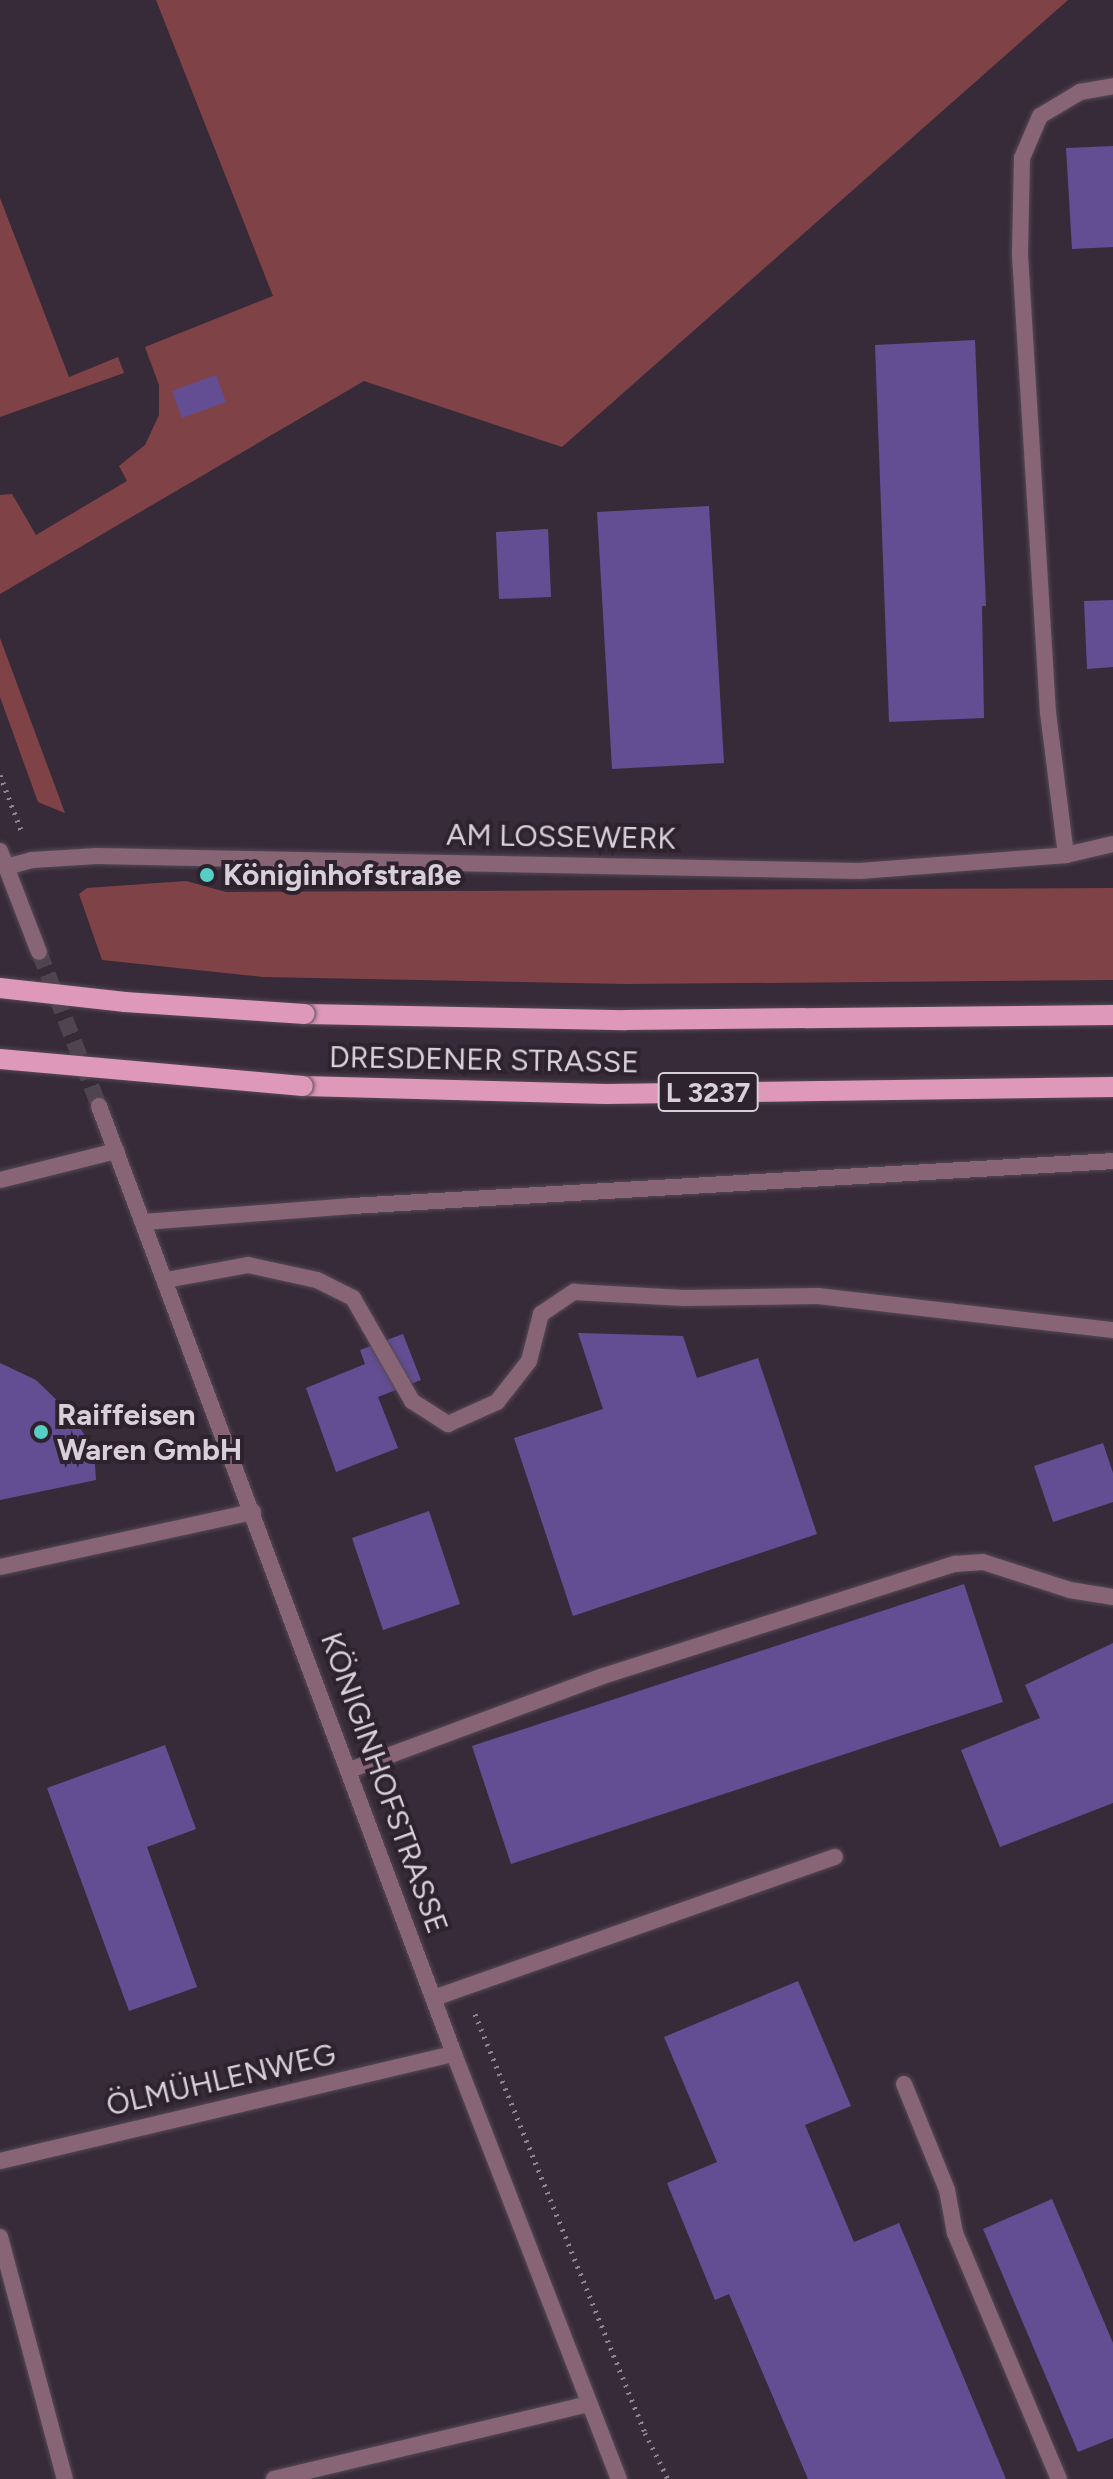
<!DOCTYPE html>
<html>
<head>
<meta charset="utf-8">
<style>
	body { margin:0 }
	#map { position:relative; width:1113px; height:2479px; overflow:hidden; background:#382b39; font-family:Figtree,sans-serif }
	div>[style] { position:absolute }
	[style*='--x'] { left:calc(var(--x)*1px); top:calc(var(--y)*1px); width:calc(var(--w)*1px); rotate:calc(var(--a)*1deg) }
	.green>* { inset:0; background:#7f4347 }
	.building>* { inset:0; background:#634e93 }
	.street-tunnel>* { height:16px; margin-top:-8px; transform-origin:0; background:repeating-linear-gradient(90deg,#504451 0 16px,transparent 0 24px) }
	.path>* { height:5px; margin-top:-2.5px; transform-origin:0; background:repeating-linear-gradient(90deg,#8f8490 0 2px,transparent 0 8px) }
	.roads { filter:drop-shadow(0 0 2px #554956) drop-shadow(0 0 2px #554956) }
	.lane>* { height:16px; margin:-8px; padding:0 8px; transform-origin:8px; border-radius:8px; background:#886575 }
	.street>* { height:16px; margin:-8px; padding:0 8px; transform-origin:8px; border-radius:8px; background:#886575 }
	.primary>* { height:20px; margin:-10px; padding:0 10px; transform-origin:10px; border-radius:10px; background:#de98b9 }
	.bridges { filter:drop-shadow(0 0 2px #554956) drop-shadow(0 0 2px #554956) }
	.primary-bridge>* { height:20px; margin:-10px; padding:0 10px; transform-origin:10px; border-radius:10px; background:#de98b9 }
	.dots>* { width:22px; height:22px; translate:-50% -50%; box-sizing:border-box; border:4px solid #2e222f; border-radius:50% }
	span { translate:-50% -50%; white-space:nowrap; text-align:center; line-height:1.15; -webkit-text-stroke:8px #2e222f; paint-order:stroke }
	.shield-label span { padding:2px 6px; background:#2e222f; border:2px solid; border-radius:6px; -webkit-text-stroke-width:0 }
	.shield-label { font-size:28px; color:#d8d0d9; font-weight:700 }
	.street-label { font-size:30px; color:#d8d0d9 }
	.poi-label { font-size:30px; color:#d8d0d9; font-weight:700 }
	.left { translate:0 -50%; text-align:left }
</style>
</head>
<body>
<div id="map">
	<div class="green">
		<i style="clip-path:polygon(156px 0,1068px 0,562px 447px,364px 381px,0 594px,0 495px,12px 494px,36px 535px,127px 481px,119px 466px,145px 445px,159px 415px,159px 385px,145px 347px,273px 296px)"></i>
		<i style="clip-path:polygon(0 198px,69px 377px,118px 357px,124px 373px,0 417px)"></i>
		<i style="clip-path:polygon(0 638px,65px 813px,38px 802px,0 697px)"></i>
		<i style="clip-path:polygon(186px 881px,226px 892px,1113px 888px,1113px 980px,627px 984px,263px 977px,102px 960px,79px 894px,87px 888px)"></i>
	</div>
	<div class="building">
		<i style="clip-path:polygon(1113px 146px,1113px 247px,1072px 249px,1066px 148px)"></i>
		<i style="clip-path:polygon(975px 340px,986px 606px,982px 606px,984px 718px,889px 722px,875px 345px)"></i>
		<i style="clip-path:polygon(216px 375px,226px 402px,182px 418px,172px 391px)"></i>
		<i style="clip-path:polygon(709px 506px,724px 763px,612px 769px,597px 512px)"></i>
		<i style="clip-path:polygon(548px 529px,551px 597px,499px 599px,496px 532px)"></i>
		<i style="clip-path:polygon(1113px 600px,1113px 667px,1087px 669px,1084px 601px)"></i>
		<i style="clip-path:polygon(578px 1333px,683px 1336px,697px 1378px,758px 1358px,817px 1534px,573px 1616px,514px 1438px,603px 1409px)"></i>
		<i style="clip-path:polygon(403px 1334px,421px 1380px,378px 1397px,398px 1448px,336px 1472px,306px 1388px,365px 1364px,360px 1350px)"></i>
		<i style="clip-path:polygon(0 1363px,36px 1380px,71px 1414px,94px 1450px,96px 1480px,0 1500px)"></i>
		<i style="clip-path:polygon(1103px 1443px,1113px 1473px,1113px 1502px,1053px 1522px,1034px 1466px)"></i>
		<i style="clip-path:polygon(429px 1511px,460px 1604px,383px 1630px,352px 1538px)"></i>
		<i style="clip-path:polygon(964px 1584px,1003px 1702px,511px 1864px,472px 1746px)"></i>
		<i style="clip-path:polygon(1113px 1643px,1113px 1803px,1000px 1847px,961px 1750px,1040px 1718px,1025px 1685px)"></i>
		<i style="clip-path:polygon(165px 1745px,196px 1829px,147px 1847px,197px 1987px,129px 2011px,47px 1788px)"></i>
		<i style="clip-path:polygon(798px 1981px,851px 2106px,805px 2125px,854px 2242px,899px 2223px,1006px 2479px,808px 2479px,729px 2294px,715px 2300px,667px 2183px,717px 2162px,664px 2037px)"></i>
		<i style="clip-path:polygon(1052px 2199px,1113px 2343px,1113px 2438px,1078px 2452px,983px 2229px)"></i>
	</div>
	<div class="street-tunnel">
		<i style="--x:39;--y:952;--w:165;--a:68.7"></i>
	</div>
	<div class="path">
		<i style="--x:0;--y:775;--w:59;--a:69.1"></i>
		<i style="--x:475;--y:2014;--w:452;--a:67.9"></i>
		<i style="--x:645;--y:2433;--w:51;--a:63.4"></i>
	</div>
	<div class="roads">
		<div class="lane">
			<i style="--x:1066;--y:855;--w:143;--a:-97.2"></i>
			<i style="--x:1048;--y:713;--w:461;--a:-93.5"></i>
			<i style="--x:1020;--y:253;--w:95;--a:-88.8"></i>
			<i style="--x:1022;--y:158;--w:46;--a:-66.8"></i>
			<i style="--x:1040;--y:116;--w:47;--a:-31"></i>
			<i style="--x:1080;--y:92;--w:34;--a:-10"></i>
			<i style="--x:0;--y:1180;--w:120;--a:-14"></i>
			<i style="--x:144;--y:1222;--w:209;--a:-4.4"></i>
			<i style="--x:352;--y:1206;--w:762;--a:-3.38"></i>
			<i style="--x:166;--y:1280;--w:83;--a:-10.4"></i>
			<i style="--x:248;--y:1265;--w:71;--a:12.3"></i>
			<i style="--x:317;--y:1280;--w:40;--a:26.6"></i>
			<i style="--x:353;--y:1298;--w:119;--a:60.2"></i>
			<i style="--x:412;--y:1401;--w:43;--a:32.6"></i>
			<i style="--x:448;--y:1424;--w:54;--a:-24.2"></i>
			<i style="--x:497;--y:1402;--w:52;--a:-52"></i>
			<i style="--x:529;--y:1361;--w:49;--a:-75.7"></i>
			<i style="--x:541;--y:1314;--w:40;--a:-34"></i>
			<i style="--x:574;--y:1292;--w:110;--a:3.1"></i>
			<i style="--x:684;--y:1298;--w:134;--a:-0.9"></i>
			<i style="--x:818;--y:1296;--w:297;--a:6.6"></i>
			<i style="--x:0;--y:1567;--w:259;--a:-12.3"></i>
			<i style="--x:350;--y:1770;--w:267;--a:-20.4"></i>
			<i style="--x:600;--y:1677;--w:373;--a:-17.7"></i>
			<i style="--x:955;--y:1564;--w:28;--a:-4"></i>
			<i style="--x:983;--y:1562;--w:91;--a:17.8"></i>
			<i style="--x:1070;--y:1590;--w:44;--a:9.2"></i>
			<i style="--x:434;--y:1998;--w:425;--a:-19.4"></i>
			<i style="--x:904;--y:2084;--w:114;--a:67.9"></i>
			<i style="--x:947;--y:2190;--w:44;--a:79.5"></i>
			<i style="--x:955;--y:2233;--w:267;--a:67.1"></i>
			<i style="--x:0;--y:2237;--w:251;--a:75"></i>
			<i style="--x:274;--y:2479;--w:323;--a:-13.4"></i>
		</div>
		<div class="street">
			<i style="--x:0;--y:851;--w:108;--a:68.9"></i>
			<i style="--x:6;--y:867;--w:27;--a:-15"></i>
			<i style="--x:32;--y:860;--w:65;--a:-3.5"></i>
			<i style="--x:97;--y:856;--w:763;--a:1.13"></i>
			<i style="--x:860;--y:871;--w:207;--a:-4.4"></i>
			<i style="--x:1066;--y:855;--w:48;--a:-13.2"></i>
			<i style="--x:99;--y:1106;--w:1012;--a:69.47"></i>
			<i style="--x:454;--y:2054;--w:456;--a:68.8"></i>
			<i style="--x:0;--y:2161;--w:466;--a:-13.3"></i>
		</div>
		<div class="primary">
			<i style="--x:305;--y:1014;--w:321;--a:1.1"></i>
			<i style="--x:626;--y:1020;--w:487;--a:-0.6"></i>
			<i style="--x:303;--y:1086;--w:303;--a:1.5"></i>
			<i style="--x:606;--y:1094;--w:507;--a:-0.79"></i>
		</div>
	</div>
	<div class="bridges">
		<div class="primary-bridge">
			<i style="--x:0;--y:988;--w:126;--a:6.4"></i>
			<i style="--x:125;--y:1002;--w:180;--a:3.8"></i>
			<i style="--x:0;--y:1059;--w:304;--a:5.1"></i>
		</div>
	</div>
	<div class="dots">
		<i style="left:207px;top:875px;background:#55cec5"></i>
		<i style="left:41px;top:1432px;background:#55cec5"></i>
	</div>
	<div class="shield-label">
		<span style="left:708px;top:1092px">L 3237</span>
	</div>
	<div class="street-label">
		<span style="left:561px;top:837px;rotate:1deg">AM LOSSEWERK</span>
		<span style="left:484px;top:1060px;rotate:1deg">DRESDENER STRASSE</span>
		<span style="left:384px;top:1783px;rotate:70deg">KÖNIGINHOFSTRASSE</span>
		<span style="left:221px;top:2080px;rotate:-13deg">ÖLMÜHLENWEG</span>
	</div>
	<div class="poi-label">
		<span class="left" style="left:223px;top:875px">Königinhofstraße</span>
		<span class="left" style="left:57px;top:1432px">Raiffeisen<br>Waren GmbH</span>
	</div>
</div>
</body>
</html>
